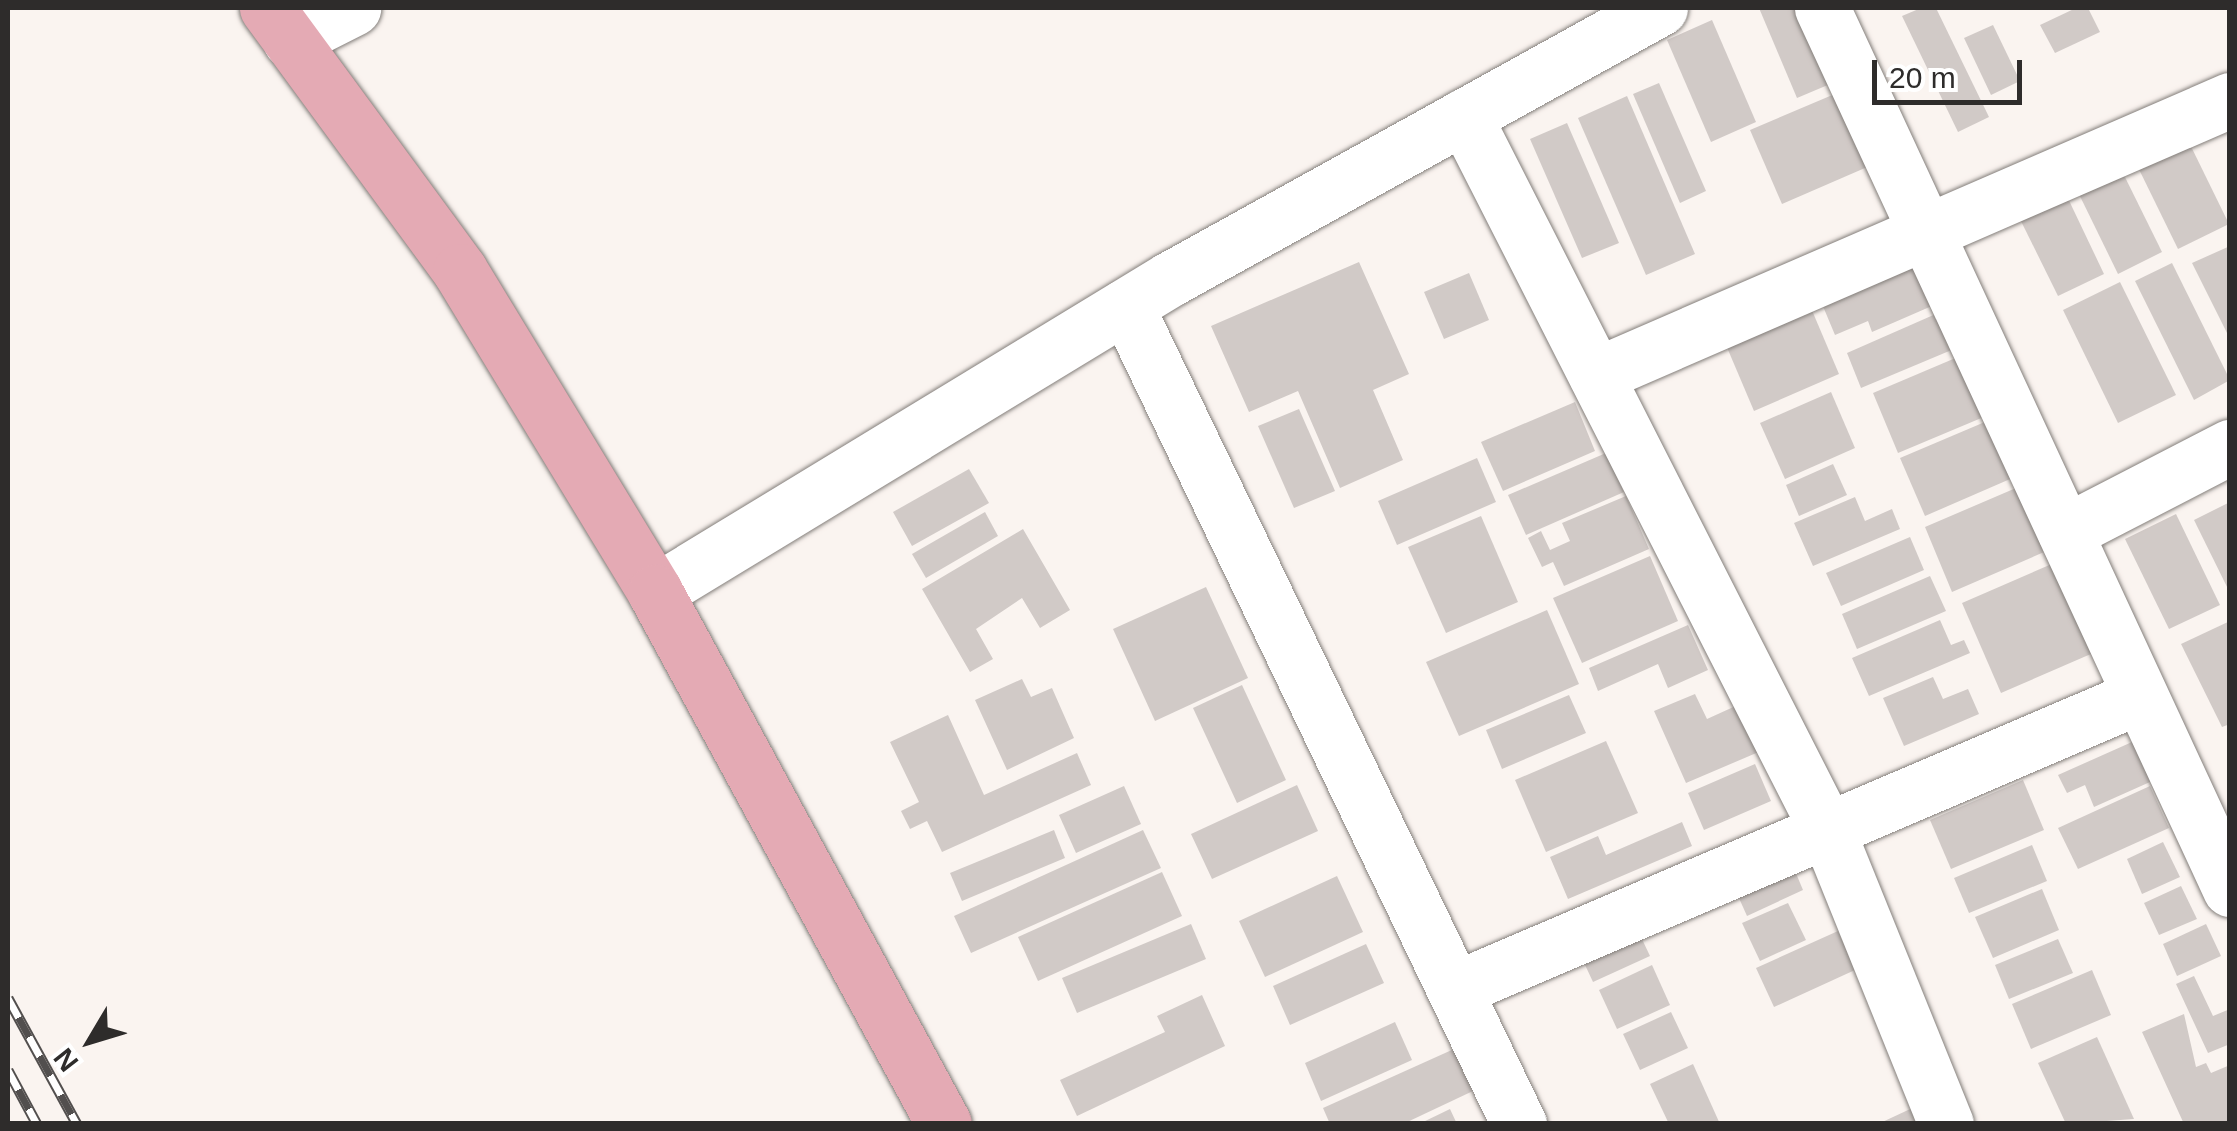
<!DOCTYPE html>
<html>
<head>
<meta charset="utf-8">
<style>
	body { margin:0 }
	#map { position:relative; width:2237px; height:1131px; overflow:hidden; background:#faf4f0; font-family:Arial,sans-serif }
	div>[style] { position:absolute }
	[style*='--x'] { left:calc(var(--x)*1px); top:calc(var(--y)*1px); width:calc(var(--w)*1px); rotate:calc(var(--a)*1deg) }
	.building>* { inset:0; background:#d1cac7 }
	.roads { filter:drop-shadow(0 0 2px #837e7a) drop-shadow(0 0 2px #837e7a) }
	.minor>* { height:55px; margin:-27.5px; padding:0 27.5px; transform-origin:27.5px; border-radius:27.5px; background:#fff }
	.major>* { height:55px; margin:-27.5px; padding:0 27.5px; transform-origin:27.5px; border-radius:27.5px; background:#e4aab4 }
	.rail>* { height:11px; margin-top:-5.5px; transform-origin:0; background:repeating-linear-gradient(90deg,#fff 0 22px,#524f4e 0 44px); box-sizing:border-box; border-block:2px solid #524f4e }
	span { translate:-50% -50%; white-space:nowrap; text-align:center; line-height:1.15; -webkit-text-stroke:8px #fff; paint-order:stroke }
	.frame { position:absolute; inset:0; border:10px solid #2e2c2b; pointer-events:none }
	.north { position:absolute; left:40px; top:991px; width:100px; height:100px; -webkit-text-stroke:8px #fff; paint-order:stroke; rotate:232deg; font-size:28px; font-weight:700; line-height:40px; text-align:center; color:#2e2c2b }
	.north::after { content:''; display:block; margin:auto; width:35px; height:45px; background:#2e2c2b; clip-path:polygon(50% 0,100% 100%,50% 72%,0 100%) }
	.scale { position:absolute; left:1872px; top:60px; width:150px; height:45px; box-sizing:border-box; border:5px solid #2e2c2b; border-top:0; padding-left:12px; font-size:30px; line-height:35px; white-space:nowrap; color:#2e2c2b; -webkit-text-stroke:8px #fff; paint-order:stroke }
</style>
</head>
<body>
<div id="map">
	<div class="building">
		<i style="clip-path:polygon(1759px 8px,1811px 8px,1842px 79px,1797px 98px)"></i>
		<i style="clip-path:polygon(1921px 8px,1936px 8px,1989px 117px,1958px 132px,1902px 16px)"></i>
		<i style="clip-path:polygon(2076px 8px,2088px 8px,2100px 32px,2055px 53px,2040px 25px)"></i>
		<i style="clip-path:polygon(1712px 20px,1756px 122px,1711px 142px,1667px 40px)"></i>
		<i style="clip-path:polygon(1993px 25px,2020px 81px,1991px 95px,1964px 38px)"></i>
		<i style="clip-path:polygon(1659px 83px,1706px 191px,1680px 203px,1633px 94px)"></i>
		<i style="clip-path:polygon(1856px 85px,1888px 158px,1782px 204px,1750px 130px)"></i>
		<i style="clip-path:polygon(1627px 96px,1695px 254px,1646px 275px,1578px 118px)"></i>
		<i style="clip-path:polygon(1567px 123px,1619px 243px,1582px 258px,1530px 139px)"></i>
		<i style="clip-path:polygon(2182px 128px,2229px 224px,2178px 249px,2131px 153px)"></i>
		<i style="clip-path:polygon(2119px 165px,2162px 252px,2118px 274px,2075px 186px)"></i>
		<i style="clip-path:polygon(2064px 190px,2104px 274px,2058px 296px,2017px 213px)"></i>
		<i style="clip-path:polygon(1925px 245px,1948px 299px,1872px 332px,1868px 321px,1835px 335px,1817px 292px)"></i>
		<i style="clip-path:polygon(2230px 246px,2230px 339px,2192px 263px)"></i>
		<i style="clip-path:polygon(1359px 262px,1409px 374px,1373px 390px,1403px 460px,1340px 488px,1298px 391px,1249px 412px,1211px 326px)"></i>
		<i style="clip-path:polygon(2172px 263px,2230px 380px,2194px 400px,2135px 281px)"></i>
		<i style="clip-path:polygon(1469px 273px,1489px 320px,1444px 339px,1424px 292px)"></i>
		<i style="clip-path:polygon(2120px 282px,2176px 395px,2118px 423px,2063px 310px)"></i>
		<i style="clip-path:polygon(1808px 301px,1839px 374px,1754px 411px,1723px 338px)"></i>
		<i style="clip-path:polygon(1938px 313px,1954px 349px,1861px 388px,1847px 353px)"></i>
		<i style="clip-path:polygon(1972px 351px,1998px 411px,1898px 453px,1873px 393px)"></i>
		<i style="clip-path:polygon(1831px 392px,1855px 448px,1785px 479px,1760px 423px)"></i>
		<i style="clip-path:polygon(1575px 402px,1595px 451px,1503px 491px,1481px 442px)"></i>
		<i style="clip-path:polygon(1299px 409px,1335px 491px,1294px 508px,1258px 426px)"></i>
		<i style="clip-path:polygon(1999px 416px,2024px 473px,1925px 516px,1900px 458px)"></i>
		<i style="clip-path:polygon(1606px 453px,1624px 492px,1526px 535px,1508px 495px)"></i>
		<i style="clip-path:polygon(1477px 458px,1496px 502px,1397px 545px,1378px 501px)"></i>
		<i style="clip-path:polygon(1833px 464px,1847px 495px,1799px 516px,1786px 485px)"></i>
		<i style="clip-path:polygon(969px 469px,989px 503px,912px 546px,893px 512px)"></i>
		<i style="clip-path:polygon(2030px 482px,2058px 546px,1952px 592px,1925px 527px)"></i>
		<i style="clip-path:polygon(1626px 496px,1649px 549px,1564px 586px,1553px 562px,1542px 567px,1528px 538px,1541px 531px,1550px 550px,1570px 541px,1562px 523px)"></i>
		<i style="clip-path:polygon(1855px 497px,1865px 521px,1892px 509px,1900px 529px,1813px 566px,1794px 523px)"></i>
		<i style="clip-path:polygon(2230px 502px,2230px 593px,2194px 520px)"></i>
		<i style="clip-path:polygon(985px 512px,998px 536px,926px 578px,912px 554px)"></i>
		<i style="clip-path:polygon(2176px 514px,2220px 605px,2169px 629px,2125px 539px)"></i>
		<i style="clip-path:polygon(1481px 516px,1518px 602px,1446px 633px,1408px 547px)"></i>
		<i style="clip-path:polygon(1023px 529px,1070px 610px,1040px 628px,1022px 598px,976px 629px,993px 659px,970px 672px,922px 589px)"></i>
		<i style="clip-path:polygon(1910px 537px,1924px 570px,1841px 606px,1826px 573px)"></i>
		<i style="clip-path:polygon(1650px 556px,1678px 621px,1582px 663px,1553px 598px)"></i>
		<i style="clip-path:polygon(2068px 557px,2107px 647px,2001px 693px,1962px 603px)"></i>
		<i style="clip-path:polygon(1930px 576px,1946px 611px,1857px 649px,1842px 614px)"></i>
		<i style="clip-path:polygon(1206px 587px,1248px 678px,1155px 721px,1113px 629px)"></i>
		<i style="clip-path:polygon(1547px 610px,1579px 684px,1459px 736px,1426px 662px)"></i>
		<i style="clip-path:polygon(1940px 620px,1951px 645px,1964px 640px,1970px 653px,1869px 696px,1852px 658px)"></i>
		<i style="clip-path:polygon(2230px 621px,2230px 724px,2222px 727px,2181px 644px)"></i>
		<i style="clip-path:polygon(1688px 625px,1708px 670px,1668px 688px,1658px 664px,1598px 691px,1589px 668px)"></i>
		<i style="clip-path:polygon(1933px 677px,1943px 699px,1968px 689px,1979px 714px,1904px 746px,1883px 698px)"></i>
		<i style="clip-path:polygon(1022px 679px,1031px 697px,1052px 688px,1074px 738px,1007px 770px,975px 700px)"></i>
		<i style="clip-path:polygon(1242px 685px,1286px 780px,1237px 803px,1193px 708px)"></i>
		<i style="clip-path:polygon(1695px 694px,1707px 719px,1740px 704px,1761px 751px,1686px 783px,1654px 711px)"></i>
		<i style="clip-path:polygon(1569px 695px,1586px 733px,1502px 769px,1486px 730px)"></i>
		<i style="clip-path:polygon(948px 715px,984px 795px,1077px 753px,1091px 785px,942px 852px,927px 821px,910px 829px,901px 811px,919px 802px,890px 742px)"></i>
		<i style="clip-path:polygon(2141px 738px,2159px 778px,2094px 807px,2085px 785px,2067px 793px,2058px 775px)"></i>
		<i style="clip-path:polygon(1606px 741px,1638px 813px,1546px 852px,1515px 780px)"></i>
		<i style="clip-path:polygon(1755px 764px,1771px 801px,1704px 830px,1688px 793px)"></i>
		<i style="clip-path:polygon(2023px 780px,2044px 830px,1951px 869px,1930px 820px)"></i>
		<i style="clip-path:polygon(1297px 785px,1318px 831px,1212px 879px,1191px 834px)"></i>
		<i style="clip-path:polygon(1124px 786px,1141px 824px,1076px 853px,1059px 815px)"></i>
		<i style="clip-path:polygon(2150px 786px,2169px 828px,2078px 869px,2058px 828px)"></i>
		<i style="clip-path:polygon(1682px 822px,1692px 846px,1568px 899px,1550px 857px,1598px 836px,1606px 855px)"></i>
		<i style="clip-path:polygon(1054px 830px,1065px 858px,962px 901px,950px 873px)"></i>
		<i style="clip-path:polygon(1143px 830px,1161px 868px,971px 953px,954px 916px)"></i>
		<i style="clip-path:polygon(2163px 842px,2180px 877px,2142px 894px,2127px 859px)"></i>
		<i style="clip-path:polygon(2032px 845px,2047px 881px,1969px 913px,1954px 878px)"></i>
		<i style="clip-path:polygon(1787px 852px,1803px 890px,1747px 916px,1730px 878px)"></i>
		<i style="clip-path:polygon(1162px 872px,1182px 916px,1038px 981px,1018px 937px)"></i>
		<i style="clip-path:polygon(1337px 876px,1363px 932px,1265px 977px,1239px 921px)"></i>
		<i style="clip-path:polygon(2181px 886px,2197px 919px,2159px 935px,2144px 903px)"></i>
		<i style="clip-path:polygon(2042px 889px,2059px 930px,1993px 958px,1975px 917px)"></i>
		<i style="clip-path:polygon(1788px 903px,1806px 940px,1760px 961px,1742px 923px)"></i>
		<i style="clip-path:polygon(1191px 924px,1206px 959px,1077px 1013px,1062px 978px)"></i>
		<i style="clip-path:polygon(2206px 924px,2221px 956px,2177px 976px,2163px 944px)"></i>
		<i style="clip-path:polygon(1838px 931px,1855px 970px,1774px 1007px,1756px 968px)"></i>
		<i style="clip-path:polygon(1571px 935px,1641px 937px,1650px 956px,1593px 982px)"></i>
		<i style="clip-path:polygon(2058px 939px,2073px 973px,2009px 999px,1995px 965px)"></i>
		<i style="clip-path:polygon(1366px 944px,1384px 983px,1290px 1025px,1273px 986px)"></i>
		<i style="clip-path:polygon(1652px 965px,1670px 1005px,1617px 1029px,1599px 990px)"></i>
		<i style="clip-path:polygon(2092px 970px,2111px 1015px,2031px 1049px,2012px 1004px)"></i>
		<i style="clip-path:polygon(2194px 976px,2213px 1016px,2230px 1009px,2230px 1044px,2208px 1053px,2176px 984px)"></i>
		<i style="clip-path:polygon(1202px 995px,1225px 1046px,1077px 1116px,1060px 1080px,1165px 1032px,1157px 1016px)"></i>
		<i style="clip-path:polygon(1671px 1012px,1688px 1048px,1640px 1070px,1623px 1034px)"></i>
		<i style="clip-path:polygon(2184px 1014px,2196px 1067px,2206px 1063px,2211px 1073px,2230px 1065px,2230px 1124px,2184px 1124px,2142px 1032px)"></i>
		<i style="clip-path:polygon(1395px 1022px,1412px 1060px,1321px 1101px,1305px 1063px)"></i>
		<i style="clip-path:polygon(2097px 1037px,2134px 1119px,2066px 1124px,2038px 1063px)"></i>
		<i style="clip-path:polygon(1454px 1049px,1473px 1091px,1403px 1124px,1330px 1124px,1323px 1108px)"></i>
		<i style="clip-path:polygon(1693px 1064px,1720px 1124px,1669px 1124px,1650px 1084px)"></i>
		<i style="clip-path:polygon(1921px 1104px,1930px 1124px,1878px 1124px)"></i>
		<i style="clip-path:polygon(1450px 1109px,1457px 1124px,1419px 1124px)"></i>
	</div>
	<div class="roads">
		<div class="minor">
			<i style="--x:1822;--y:8;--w:971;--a:65.15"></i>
			<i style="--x:290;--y:40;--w:71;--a:-26.9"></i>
			<i style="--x:1464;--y:116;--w:803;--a:63.05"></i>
			<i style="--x:1828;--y:832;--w:315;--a:68"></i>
			<i style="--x:1126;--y:306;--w:908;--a:64.34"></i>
			<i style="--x:1596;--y:375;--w:691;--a:-23.45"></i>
			<i style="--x:2065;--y:532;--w:186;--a:-27.3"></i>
			<i style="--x:655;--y:592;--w:603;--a:-31.29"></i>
			<i style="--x:1170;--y:279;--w:560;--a:-28.95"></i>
			<i style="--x:1455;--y:989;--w:745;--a:-23.16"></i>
		</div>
		<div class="major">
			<i style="--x:267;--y:8;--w:326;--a:53.7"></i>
			<i style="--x:460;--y:271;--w:376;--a:58.7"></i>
			<i style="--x:655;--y:592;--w:605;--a:61.49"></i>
		</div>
	</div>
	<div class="rail">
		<i style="--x:8;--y:998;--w:144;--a:61.3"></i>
		<i style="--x:8;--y:1070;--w:61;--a:61.8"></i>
	</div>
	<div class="frame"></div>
	<div class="north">N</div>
	<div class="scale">20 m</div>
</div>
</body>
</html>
